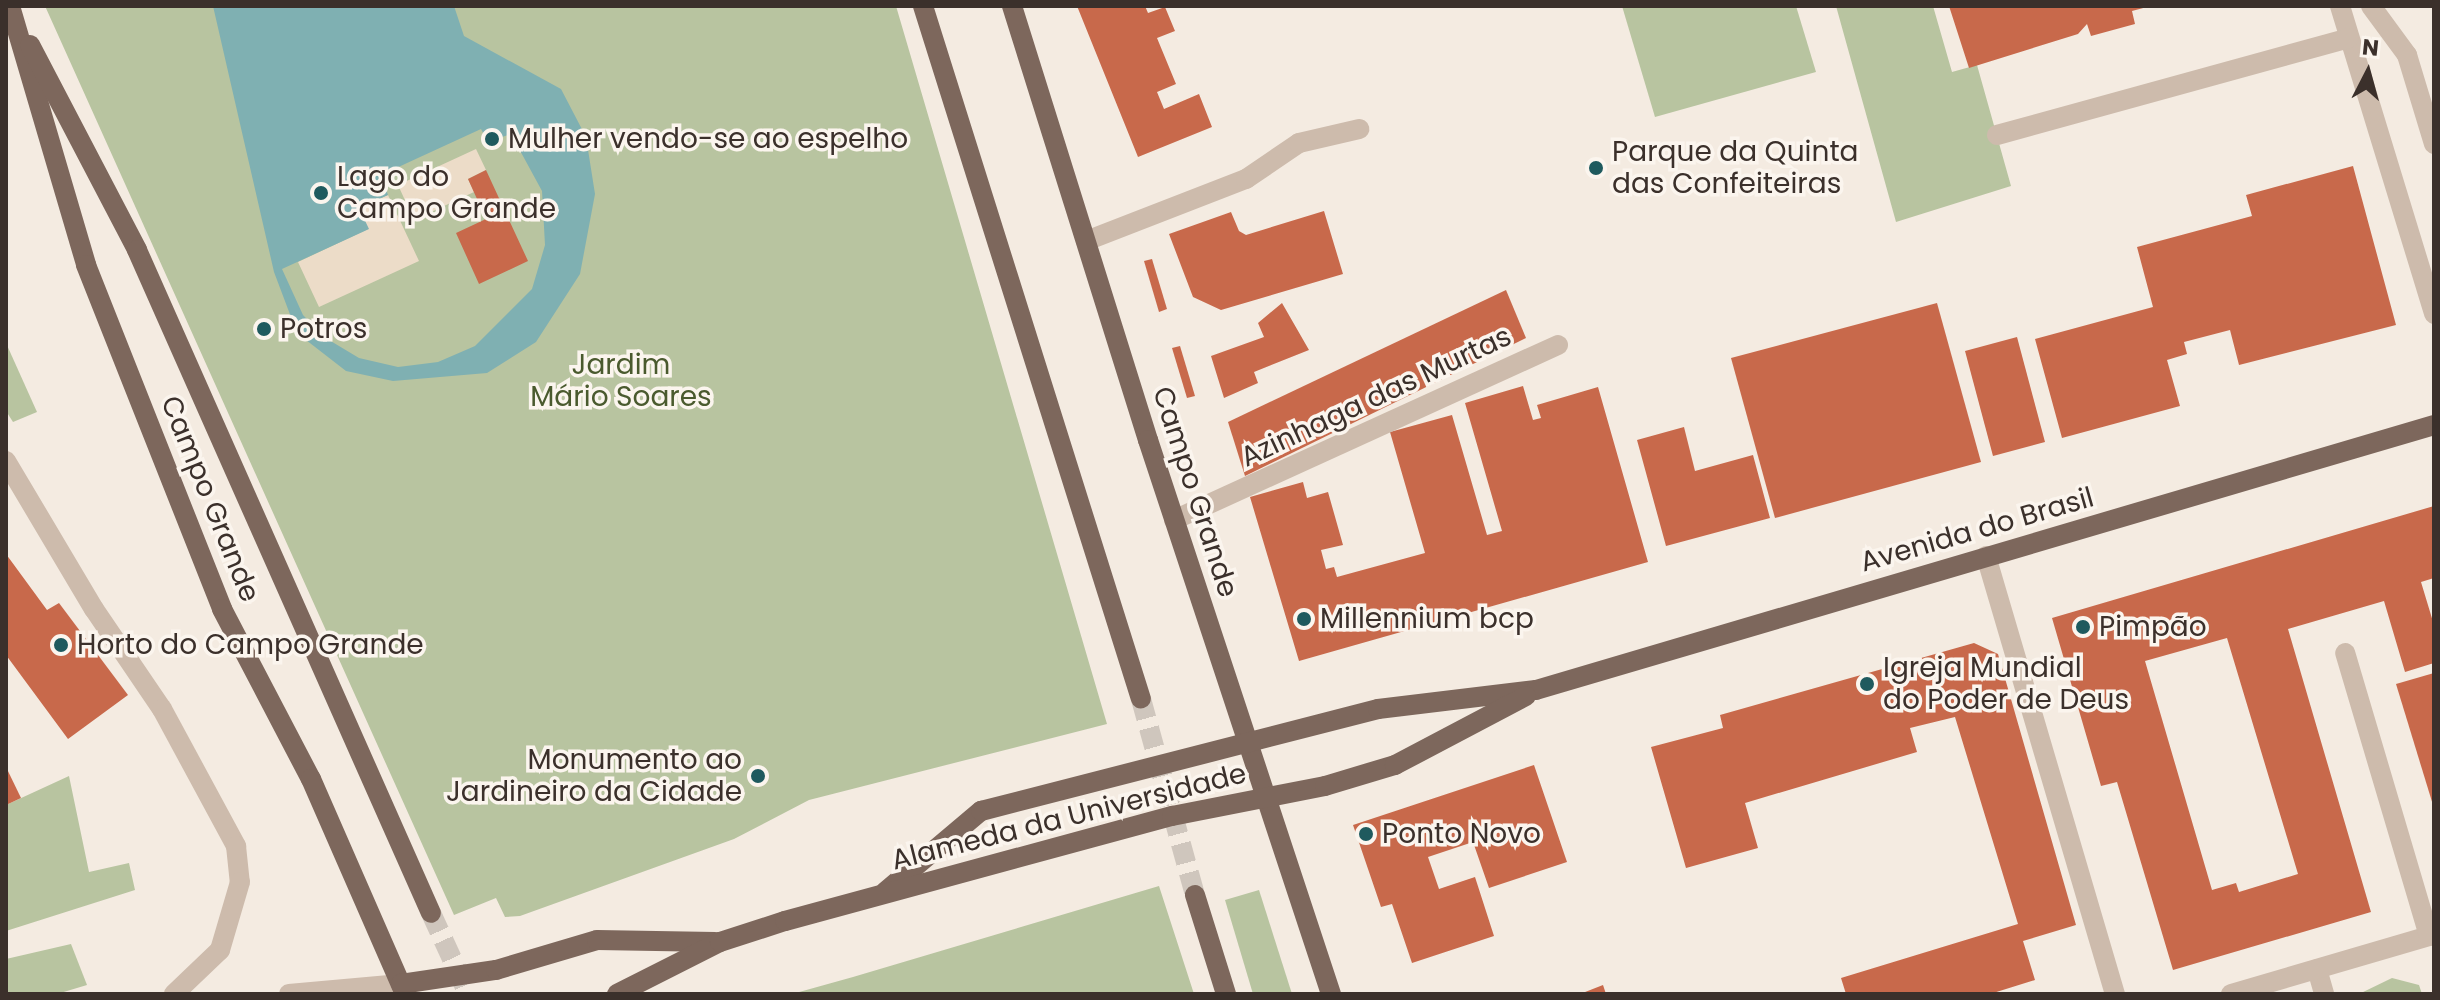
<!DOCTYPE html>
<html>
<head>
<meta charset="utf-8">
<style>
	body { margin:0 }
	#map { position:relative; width:2440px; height:1000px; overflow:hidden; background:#f4ebe1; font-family:Poppins,sans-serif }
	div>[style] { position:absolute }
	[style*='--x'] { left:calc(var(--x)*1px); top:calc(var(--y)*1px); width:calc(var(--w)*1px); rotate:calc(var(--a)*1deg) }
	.green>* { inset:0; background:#b8c4a0 }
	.plaza>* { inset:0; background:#ecdcc8 }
	.water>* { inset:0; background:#7fb0b2 }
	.building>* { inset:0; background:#c8694b }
	.major-tunnel>* { height:20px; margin-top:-10px; transform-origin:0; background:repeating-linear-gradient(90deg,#cfc6bd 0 20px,transparent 0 30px) }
	.minor>* { height:20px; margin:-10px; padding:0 10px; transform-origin:10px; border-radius:10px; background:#cdbbac }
	.major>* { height:20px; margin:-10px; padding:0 10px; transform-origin:10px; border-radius:10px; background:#7d675c }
	.dots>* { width:22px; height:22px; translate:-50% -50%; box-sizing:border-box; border:4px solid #fbf5ee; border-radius:50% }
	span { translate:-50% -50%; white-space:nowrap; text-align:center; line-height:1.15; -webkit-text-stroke:7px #fbf5ee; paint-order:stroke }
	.poi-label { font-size:28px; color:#3b302b }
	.left { translate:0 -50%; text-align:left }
	.right { translate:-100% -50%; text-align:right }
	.park-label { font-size:28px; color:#4a5a2e }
	.street-label { font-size:28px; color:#3b302b }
	.frame { position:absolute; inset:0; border:8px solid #3b302b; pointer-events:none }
	.north { position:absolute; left:2328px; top:32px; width:80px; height:80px; -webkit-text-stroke:6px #fbf5ee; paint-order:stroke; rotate:6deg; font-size:22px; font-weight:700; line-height:32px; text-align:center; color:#3b302b }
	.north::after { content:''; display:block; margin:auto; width:28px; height:36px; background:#3b302b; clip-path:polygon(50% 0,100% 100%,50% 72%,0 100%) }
</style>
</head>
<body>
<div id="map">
	<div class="green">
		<i style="clip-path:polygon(45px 6px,896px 6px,1107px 724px,809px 800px,734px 839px,520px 916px,505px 917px,496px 898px,454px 915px)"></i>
		<i style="clip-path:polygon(1622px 6px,1796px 6px,1816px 72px,1655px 117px)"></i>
		<i style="clip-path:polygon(1836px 6px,1933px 6px,1952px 72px,1977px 65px,2011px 186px,1896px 222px)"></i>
		<i style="clip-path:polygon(6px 343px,37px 412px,13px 422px,6px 411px)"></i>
		<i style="clip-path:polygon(69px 776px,89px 872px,129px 863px,135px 890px,6px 931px,6px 805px)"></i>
		<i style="clip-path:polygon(1159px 886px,1194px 994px,792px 994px,853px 977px)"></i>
		<i style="clip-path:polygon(1259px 890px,1292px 994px,1253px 994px,1225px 900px)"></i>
		<i style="clip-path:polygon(71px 944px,87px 985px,57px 994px,6px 994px,6px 959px)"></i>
		<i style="clip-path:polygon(2392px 978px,2419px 985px,2422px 994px,2359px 994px)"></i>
	</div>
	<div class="plaza">
		<i style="clip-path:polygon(476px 149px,486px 170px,468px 179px,474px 192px,414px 220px,398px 185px)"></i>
		<i style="clip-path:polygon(388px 195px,419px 261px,319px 307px,298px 262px,368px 229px,359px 208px)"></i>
	</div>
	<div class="water">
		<i style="clip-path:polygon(evenodd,213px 6px,454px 6px,464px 36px,561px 89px,586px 137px,595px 194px,580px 274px,536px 342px,487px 373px,393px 381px,346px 371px,297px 333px,274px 272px,213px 6px,481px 129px,488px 142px,511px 134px,542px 191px,545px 245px,532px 289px,475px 346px,438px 362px,398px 367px,359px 358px,324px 337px,303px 315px,282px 269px,369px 229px,359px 208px,388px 195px,381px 175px,481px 129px)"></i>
	</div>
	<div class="building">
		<i style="clip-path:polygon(1077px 6px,1145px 6px,1148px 13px,1165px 7px,1175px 31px,1157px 38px,1176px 84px,1157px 92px,1164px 109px,1199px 94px,1212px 127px,1138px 157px)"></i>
		<i style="clip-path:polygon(1949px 6px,2147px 6px,2147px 7px,2132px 11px,2135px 24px,2091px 36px,2087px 24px,2078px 34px,1969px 68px)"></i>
		<i style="clip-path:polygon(2353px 166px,2396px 325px,2239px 365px,2230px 330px,2184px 342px,2187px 354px,2167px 360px,2180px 406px,2062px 438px,2035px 339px,2153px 307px,2137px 247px,2252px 216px,2246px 195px)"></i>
		<i style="clip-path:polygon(486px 170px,528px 261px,479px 284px,456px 233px,486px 219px,468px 179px)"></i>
		<i style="clip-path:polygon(1324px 211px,1343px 274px,1221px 310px,1193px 297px,1169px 234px,1231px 212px,1239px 231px,1246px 235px)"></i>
		<i style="clip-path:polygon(1152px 259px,1167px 309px,1159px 312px,1144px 261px)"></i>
		<i style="clip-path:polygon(1506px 290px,1526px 338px,1245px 476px,1228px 422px)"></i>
		<i style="clip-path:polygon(1282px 303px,1309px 350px,1254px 372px,1258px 383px,1224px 398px,1211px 356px,1264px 337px,1258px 323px)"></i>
		<i style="clip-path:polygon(1937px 303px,1981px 462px,1775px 518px,1731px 358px)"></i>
		<i style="clip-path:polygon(2017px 337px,2045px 442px,1993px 456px,1965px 351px)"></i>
		<i style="clip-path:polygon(1180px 346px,1195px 396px,1187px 398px,1172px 348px)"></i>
		<i style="clip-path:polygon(1523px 386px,1533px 420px,1541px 418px,1537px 405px,1598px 387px,1648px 562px,1299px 661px,1250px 497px,1303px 482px,1307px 498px,1328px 492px,1343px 545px,1321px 550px,1326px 569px,1334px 567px,1337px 577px,1425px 553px,1390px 432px,1452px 415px,1487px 535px,1502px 531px,1465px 403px)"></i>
		<i style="clip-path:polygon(1684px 427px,1695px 471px,1753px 455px,1770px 518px,1666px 546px,1637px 440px)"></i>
		<i style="clip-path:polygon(evenodd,2434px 506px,2434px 578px,2421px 582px,2434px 625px,2434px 663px,2405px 672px,2384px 601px,2288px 629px,2371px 912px,2173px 970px,2117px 782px,2101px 786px,2052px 618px,2434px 506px,2227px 638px,2298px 874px,2239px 892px,2236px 883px,2212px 890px,2145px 661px,2227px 638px)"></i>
		<i style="clip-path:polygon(6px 554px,47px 610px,59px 603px,128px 695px,68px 739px,6px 655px)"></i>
		<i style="clip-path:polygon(1974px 643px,1998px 654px,2076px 925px,2023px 941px,2035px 980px,1990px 994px,1846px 994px,1841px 978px,2018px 924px,1955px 717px,1910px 728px,1917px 752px,1745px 803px,1758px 848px,1686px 868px,1651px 747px,1723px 728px,1720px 715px)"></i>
		<i style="clip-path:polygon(2434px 673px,2434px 805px,2433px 805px,2396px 684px)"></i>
		<i style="clip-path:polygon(1534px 765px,1567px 862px,1489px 888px,1473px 842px,1428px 857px,1439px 889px,1475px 877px,1494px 936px,1412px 963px,1392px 904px,1381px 907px,1353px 825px)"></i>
		<i style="clip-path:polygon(6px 767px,21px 798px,6px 805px)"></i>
		<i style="clip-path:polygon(1603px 985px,1606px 994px,1580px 994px)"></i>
	</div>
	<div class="major-tunnel">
		<i style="--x:1141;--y:699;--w:203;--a:74.6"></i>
		<i style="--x:431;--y:913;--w:89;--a:65.4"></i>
	</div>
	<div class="minor">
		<i style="--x:2340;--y:6;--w:322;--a:73"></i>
		<i style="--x:2371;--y:6;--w:61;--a:53.7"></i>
		<i style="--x:2407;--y:55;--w:93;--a:73.1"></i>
		<i style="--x:1997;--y:135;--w:365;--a:-15.4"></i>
		<i style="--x:1086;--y:241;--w:172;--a:-21.2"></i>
		<i style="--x:1246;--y:179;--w:64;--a:-34.2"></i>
		<i style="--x:1299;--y:143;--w:62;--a:-13.1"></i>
		<i style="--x:6;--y:461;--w:172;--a:59.3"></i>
		<i style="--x:94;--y:609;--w:121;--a:55.8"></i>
		<i style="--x:162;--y:709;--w:156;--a:61.6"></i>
		<i style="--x:236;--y:846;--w:36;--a:84"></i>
		<i style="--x:240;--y:882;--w:71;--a:106.4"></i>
		<i style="--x:220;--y:950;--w:64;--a:136.3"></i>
		<i style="--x:1174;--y:520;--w:422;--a:-24.5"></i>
		<i style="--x:1986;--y:556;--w:457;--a:73.6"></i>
		<i style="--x:2317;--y:969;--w:26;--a:74"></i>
		<i style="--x:289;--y:994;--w:112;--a:-5.1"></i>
		<i style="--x:2231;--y:994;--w:206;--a:-16.3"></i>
		<i style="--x:2429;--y:936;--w:295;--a:-106.5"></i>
	</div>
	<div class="major">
		<i style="--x:10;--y:6;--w:270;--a:73.6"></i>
		<i style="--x:86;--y:265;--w:370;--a:68.4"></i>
		<i style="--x:222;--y:609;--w:192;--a:62.4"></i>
		<i style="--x:311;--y:779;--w:235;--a:66.4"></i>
		<i style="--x:923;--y:6;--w:726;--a:72.54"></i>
		<i style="--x:1012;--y:6;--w:455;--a:72.6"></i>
		<i style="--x:1148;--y:440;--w:583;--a:71.72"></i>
		<i style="--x:30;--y:45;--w:231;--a:62.4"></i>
		<i style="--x:137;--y:250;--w:725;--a:66.09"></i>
		<i style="--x:885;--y:892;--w:126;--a:-40.2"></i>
		<i style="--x:981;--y:811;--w:410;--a:-14.4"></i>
		<i style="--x:1378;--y:709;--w:159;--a:-6.9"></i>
		<i style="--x:1536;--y:690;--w:936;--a:-16.44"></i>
		<i style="--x:1195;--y:895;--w:104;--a:72.6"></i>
		<i style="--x:401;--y:984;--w:96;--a:-8.4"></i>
		<i style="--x:496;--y:970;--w:105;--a:-16.5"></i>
		<i style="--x:597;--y:940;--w:118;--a:1"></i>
		<i style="--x:617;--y:994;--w:115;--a:-26.8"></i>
		<i style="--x:720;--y:942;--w:68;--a:-17.9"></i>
		<i style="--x:785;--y:921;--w:401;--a:-15.2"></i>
		<i style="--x:1172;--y:816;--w:156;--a:-11.1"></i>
		<i style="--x:1325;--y:786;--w:73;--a:-16.7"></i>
		<i style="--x:1395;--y:765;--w:148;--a:-27.8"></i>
	</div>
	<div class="dots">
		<i style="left:492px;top:139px;background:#1f5a5e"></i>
		<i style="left:1596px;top:168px;background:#1f5a5e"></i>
		<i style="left:321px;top:193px;background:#1f5a5e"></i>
		<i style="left:264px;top:329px;background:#1f5a5e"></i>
		<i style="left:1304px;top:619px;background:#1f5a5e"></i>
		<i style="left:2083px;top:627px;background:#1f5a5e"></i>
		<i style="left:61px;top:645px;background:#1f5a5e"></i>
		<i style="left:1867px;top:684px;background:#1f5a5e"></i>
		<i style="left:758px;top:776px;background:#1f5a5e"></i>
		<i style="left:1366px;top:834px;background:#1f5a5e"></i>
	</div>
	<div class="poi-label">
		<span class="left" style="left:508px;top:139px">Mulher vendo-se ao espelho</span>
		<span class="left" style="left:1612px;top:168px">Parque da Quinta<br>das Confeiteiras</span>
		<span class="left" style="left:337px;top:193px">Lago do<br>Campo Grande</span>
		<span class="left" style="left:280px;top:329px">Potros</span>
		<span class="left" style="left:1320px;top:619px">Millennium bcp</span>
		<span class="left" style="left:2099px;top:627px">Pimpão</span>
		<span class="left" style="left:77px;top:645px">Horto do Campo Grande</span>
		<span class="left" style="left:1883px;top:684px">Igreja Mundial<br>do Poder de Deus</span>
		<span class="right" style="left:742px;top:776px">Monumento ao<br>Jardineiro da Cidade</span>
		<span class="left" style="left:1382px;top:834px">Ponto Novo</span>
	</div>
	<div class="park-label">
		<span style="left:621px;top:381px">Jardim<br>Mário Soares</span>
	</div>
	<div class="street-label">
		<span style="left:1376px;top:397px;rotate:-25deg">Azinhaga das Murtas</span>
		<span style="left:1195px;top:492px;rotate:72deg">Campo Grande</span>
		<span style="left:210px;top:499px;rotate:68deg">Campo Grande</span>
		<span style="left:1977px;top:530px;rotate:-16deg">Avenida do Brasil</span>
		<span style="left:1069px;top:817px;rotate:-14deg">Alameda da Universidade</span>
	</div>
	<div class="frame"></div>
	<div class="north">N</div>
</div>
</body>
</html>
